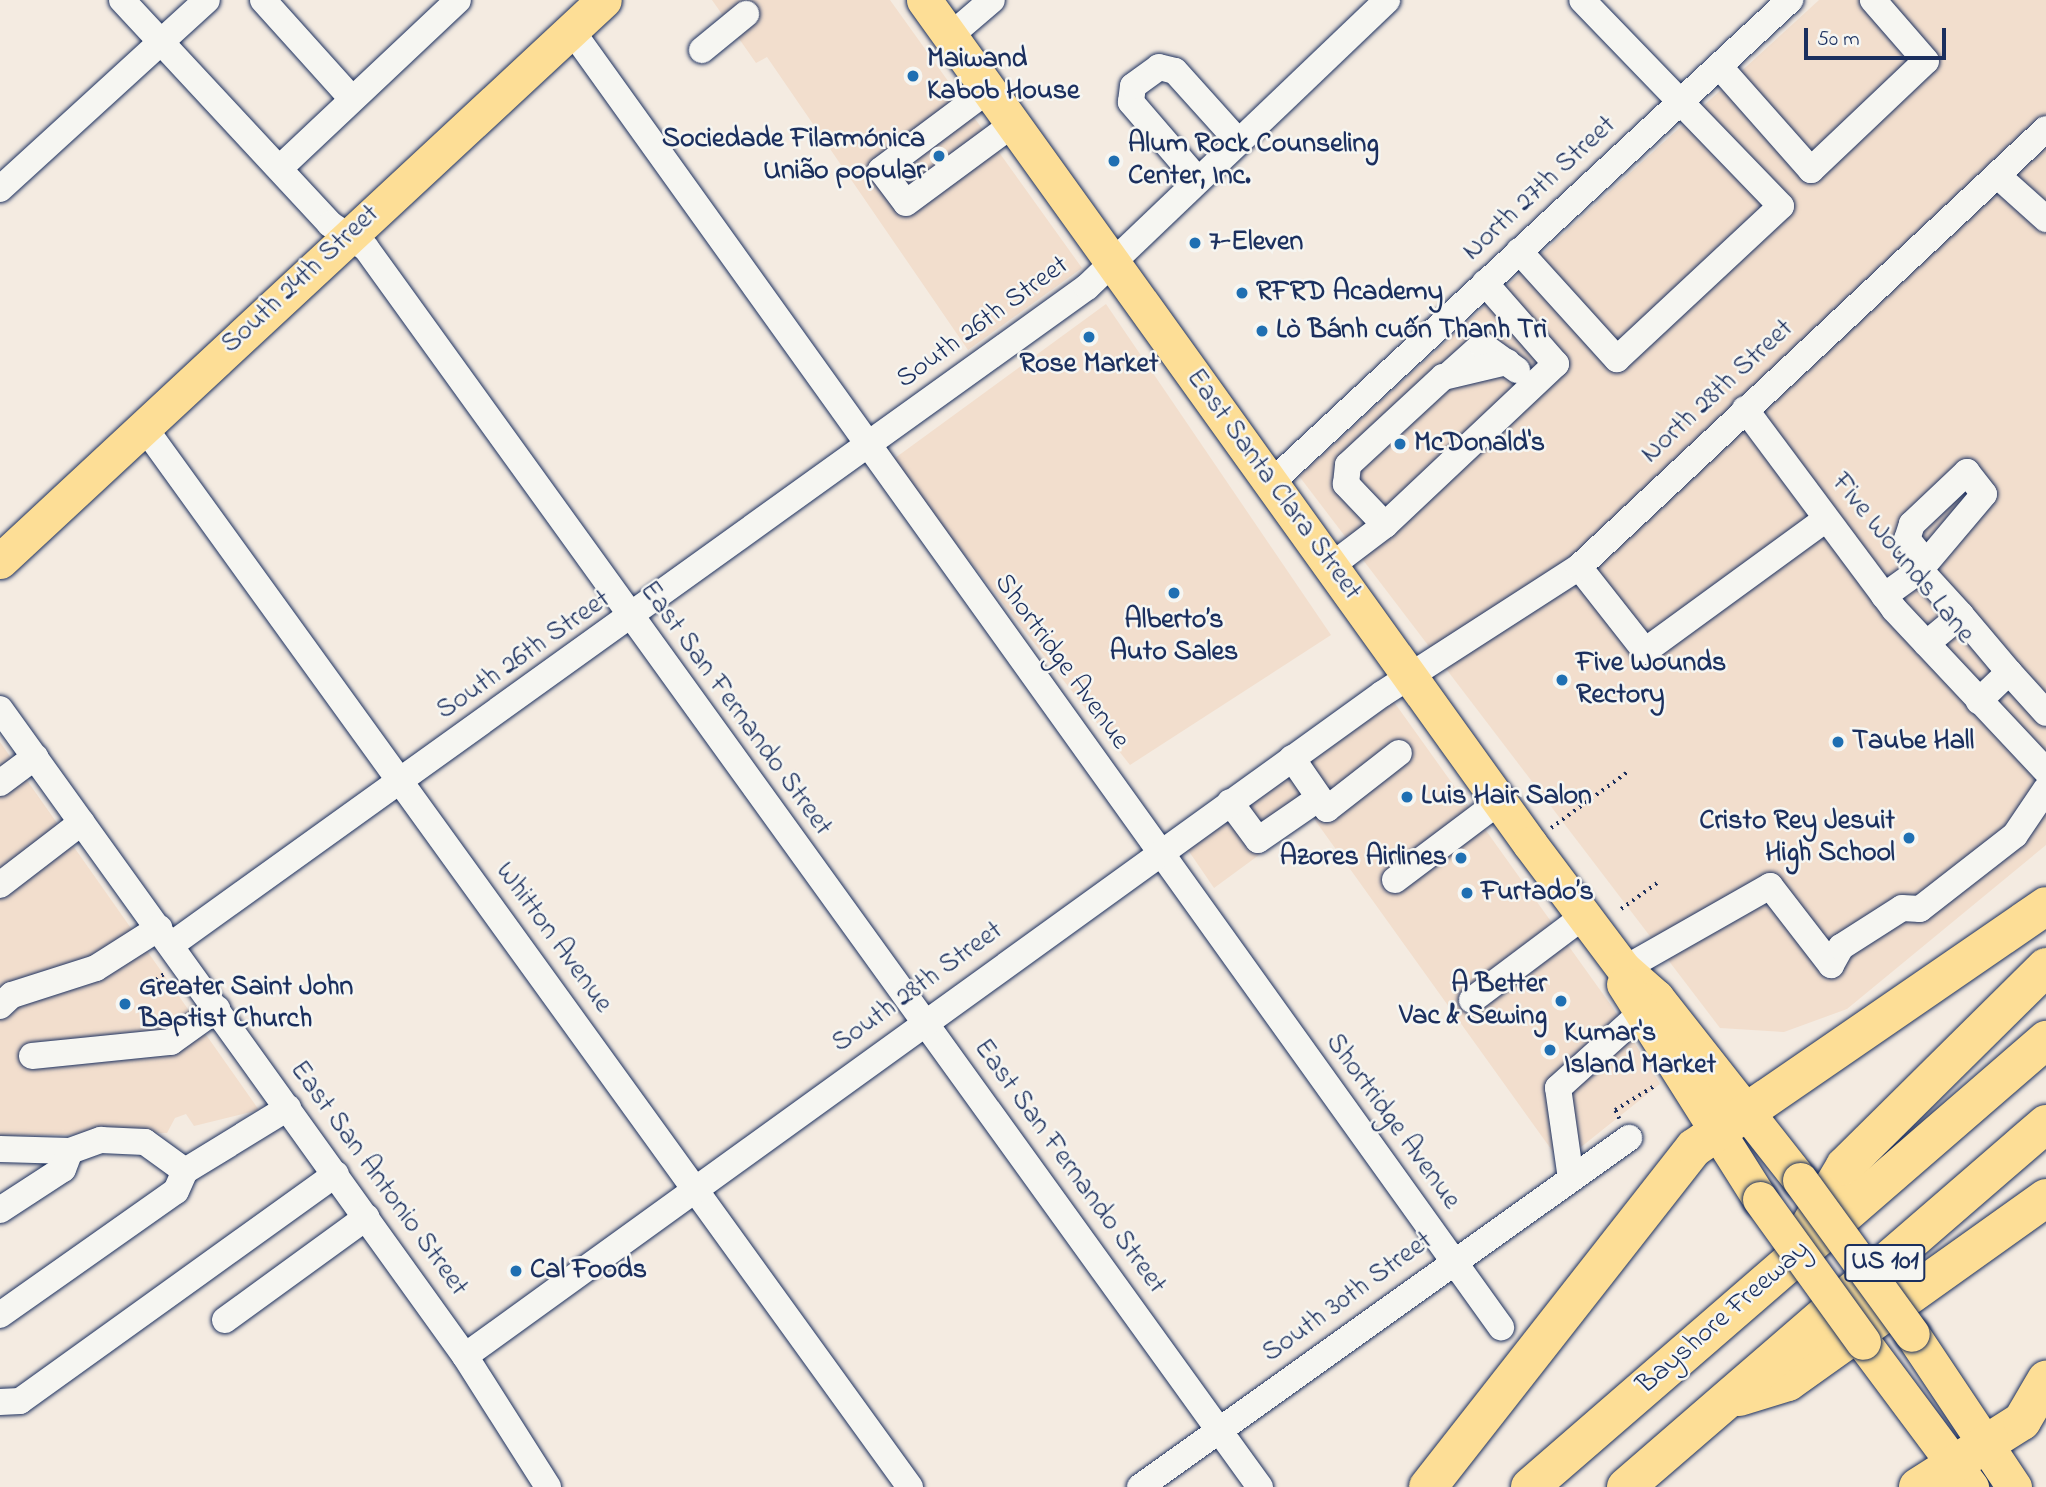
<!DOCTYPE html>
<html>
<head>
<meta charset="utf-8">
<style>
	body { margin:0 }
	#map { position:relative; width:2046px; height:1487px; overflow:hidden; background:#f4ebe1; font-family:"Indie Flower",sans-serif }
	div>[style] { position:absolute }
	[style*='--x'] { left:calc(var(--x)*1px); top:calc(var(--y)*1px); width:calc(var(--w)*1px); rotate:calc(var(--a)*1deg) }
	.built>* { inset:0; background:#f2decd }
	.path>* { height:3.5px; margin-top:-1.75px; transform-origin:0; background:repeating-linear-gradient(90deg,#1b2f5e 0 2px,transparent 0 7px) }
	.roads { filter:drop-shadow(0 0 2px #1b2f5e) drop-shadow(0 0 2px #1b2f5e) }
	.minor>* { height:26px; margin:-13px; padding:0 13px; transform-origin:13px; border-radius:13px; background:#f6f6f2 }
	.major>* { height:35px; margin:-17.5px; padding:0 17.5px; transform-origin:17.5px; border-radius:17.5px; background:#fdde96 }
	.highway>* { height:38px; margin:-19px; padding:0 19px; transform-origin:19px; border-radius:19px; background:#fdde96 }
	.bridges { filter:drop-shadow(0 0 2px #1b2f5e) drop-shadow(0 0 2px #1b2f5e) }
	.major-bridge>* { height:35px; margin:-17.5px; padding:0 17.5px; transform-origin:17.5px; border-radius:17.5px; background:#fdde96 }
	.dots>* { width:19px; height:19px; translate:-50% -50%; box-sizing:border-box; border:4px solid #f6f6f2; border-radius:50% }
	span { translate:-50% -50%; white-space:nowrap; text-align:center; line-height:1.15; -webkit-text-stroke:5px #f6f6f2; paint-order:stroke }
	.shield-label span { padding:2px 5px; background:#f6f6f2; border:2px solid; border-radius:5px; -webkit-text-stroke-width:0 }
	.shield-label { font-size:26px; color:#1b2f5e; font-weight:700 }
	.poi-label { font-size:28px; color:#1b2f5e; font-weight:700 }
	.left { translate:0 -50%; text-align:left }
	.right { translate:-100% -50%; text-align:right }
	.street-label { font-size:28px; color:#1b2f5e }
	.scale { position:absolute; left:1804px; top:28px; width:142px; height:32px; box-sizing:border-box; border:4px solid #1b2f5e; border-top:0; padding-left:9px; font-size:21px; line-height:24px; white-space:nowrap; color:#1b2f5e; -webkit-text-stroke:5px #f6f6f2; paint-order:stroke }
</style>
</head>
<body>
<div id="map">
	<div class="built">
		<i style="clip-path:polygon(712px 0,890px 0,1082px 268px,968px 350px,767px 57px,756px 63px)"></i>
		<i style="clip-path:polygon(1819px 0,2046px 0,2046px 845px,1847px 1009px,1784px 1032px,1720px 1028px,1299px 476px)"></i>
		<i style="clip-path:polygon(1106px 304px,1331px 635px,1130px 765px,891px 461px)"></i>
		<i style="clip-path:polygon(1394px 702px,1613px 1008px,1660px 1084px,1561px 1163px,1312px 816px,1214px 888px,1188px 850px)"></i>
		<i style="clip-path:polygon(0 742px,259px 1110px,194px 1126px,186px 1114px,175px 1118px,167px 1133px,0 1136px)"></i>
	</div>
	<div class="path">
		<i style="--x:1551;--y:828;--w:97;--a:-36.2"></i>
		<i style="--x:1621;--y:909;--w:48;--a:-35.7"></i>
		<i style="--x:156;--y:980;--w:10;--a:-37"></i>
		<i style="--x:1619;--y:1119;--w:10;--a:-114"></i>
		<i style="--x:1615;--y:1110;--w:48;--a:-31.4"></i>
	</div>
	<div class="roads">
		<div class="minor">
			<i style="--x:122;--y:0;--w:306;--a:47.1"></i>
			<i style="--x:330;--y:224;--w:43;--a:33.7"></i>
			<i style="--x:366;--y:248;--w:1528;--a:54.19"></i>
			<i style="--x:263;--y:0;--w:133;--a:48"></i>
			<i style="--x:572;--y:31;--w:1595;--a:54.37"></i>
			<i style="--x:950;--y:36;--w:55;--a:-40.6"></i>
			<i style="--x:702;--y:50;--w:57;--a:-39.3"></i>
			<i style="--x:1719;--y:66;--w:139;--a:48.5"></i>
			<i style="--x:1811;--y:170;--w:158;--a:-43.5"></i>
			<i style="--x:1926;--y:61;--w:81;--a:-131"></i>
			<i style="--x:988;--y:90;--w:134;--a:143.2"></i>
			<i style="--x:881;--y:170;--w:41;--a:52.9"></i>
			<i style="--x:906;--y:203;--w:133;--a:-36.4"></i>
			<i style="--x:281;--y:167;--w:243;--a:-43.3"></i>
			<i style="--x:1997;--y:175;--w:66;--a:41.9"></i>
			<i style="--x:1198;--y:180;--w:103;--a:-130.7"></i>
			<i style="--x:1131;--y:102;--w:16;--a:-83"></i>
			<i style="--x:1133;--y:86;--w:32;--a:-36"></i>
			<i style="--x:1159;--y:67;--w:16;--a:14"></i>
			<i style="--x:1175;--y:71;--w:94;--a:48"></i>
			<i style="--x:0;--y:189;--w:280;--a:-42.4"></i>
			<i style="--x:1519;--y:251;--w:146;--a:47.8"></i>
			<i style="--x:1617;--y:359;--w:224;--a:-43"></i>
			<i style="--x:1781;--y:206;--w:286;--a:-134"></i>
			<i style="--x:1451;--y:373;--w:42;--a:-42.1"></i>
			<i style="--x:1482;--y:345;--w:43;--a:35.5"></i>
			<i style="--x:1745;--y:409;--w:249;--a:53.3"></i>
			<i style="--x:1894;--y:609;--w:222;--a:46.8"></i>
			<i style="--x:144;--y:427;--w:1308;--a:54.15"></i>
			<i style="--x:1272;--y:482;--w:708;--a:-42.94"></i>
			<i style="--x:1385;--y:525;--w:57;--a:-133.6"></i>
			<i style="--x:1346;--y:484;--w:19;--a:-84"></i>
			<i style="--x:1348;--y:465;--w:129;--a:-42.8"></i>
			<i style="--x:1443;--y:377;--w:66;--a:-13.2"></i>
			<i style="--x:1331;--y:566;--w:68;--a:-37.2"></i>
			<i style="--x:1385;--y:525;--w:235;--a:-43.3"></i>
			<i style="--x:1556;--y:364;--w:108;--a:-131.2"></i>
			<i style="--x:1579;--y:567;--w:107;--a:51.8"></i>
			<i style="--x:1645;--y:651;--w:224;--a:-36.1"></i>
			<i style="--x:1920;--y:570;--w:61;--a:47.7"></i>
			<i style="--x:1961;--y:615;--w:45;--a:140.4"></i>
			<i style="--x:1884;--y:596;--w:44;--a:-35.8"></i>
			<i style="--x:1920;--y:570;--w:99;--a:-49.9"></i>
			<i style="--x:1984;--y:494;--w:28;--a:-128"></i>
			<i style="--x:1967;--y:472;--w:76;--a:136.6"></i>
			<i style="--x:1912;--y:524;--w:16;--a:108"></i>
			<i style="--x:1907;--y:539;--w:28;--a:51"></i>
			<i style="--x:1961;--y:615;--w:75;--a:49.9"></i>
			<i style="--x:2009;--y:672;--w:42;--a:136"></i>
			<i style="--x:2009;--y:672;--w:55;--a:47.9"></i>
			<i style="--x:0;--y:709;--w:797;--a:54.3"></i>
			<i style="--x:465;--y:1356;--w:155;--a:57.6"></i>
			<i style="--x:1292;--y:758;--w:62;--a:55.5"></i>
			<i style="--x:1327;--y:809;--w:91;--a:-37.9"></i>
			<i style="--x:0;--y:783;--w:44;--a:-36.6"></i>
			<i style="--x:1230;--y:802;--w:47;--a:53.6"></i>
			<i style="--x:1258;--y:840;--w:74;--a:-34.5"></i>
			<i style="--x:1395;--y:880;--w:131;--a:-37"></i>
			<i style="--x:0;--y:885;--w:103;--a:-37.5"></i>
			<i style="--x:171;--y:945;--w:1128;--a:-35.69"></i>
			<i style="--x:1087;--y:287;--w:415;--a:-43.7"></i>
			<i style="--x:1624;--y:969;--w:168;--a:-29.6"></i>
			<i style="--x:1770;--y:886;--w:100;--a:52.3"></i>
			<i style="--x:1831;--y:965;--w:21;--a:-61"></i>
			<i style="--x:1841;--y:947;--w:72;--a:-32.6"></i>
			<i style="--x:1902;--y:908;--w:18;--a:3"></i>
			<i style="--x:1920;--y:909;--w:120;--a:-37.9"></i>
			<i style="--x:2015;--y:835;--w:55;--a:-56"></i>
			<i style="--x:1472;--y:1000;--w:140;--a:-36.9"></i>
			<i style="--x:0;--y:1006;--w:16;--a:-43"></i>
			<i style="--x:12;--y:995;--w:88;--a:-17.8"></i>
			<i style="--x:96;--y:968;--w:75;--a:-32.4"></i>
			<i style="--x:32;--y:1056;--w:140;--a:-5.8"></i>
			<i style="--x:171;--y:1042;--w:57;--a:-35.7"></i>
			<i style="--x:0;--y:1149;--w:70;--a:1.6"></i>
			<i style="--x:70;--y:1151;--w:33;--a:-20"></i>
			<i style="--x:101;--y:1140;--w:44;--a:2.6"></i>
			<i style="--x:145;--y:1142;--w:49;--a:35.9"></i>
			<i style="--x:185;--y:1171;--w:121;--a:-31.5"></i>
			<i style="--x:1571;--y:1179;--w:92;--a:-98.1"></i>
			<i style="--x:1558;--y:1088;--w:110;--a:-42.1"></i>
			<i style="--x:0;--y:1210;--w:75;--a:-33.1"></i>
			<i style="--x:63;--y:1169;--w:19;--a:-69"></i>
			<i style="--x:0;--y:1315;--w:215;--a:-35.2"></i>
			<i style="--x:176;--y:1191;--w:22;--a:-66"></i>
			<i style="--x:225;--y:1320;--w:175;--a:-36"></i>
			<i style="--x:465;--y:1356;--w:1131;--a:-35.83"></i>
			<i style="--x:1382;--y:694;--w:234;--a:-32.8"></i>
			<i style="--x:1579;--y:567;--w:640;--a:-43.16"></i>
			<i style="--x:0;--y:1402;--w:20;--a:-3"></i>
			<i style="--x:20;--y:1401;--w:389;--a:-35.7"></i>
			<i style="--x:1140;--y:1487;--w:601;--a:-35.52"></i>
		</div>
		<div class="major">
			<i style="--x:924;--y:0;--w:1039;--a:54.32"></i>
			<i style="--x:1530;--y:844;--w:156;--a:53.1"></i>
			<i style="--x:1624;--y:969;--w:43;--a:41.2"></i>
			<i style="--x:1656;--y:997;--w:233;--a:51.8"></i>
			<i style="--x:0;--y:561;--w:824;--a:-42.89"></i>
			<i style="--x:1624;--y:984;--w:254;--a:57.7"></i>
			<i style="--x:1912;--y:1334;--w:184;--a:56.3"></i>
			<i style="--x:1863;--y:1342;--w:181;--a:53.3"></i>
		</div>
		<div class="highway">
			<i style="--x:1804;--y:1235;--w:80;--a:-59.3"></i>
			<i style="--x:1845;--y:1166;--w:283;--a:-44.7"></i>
			<i style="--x:1739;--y:1397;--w:51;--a:-17"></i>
			<i style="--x:1788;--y:1382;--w:317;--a:-35.5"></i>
			<i style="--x:1428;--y:1487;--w:431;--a:-51.9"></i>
			<i style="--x:1694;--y:1148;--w:427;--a:-34.5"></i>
			<i style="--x:1530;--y:1487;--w:683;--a:-40.9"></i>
			<i style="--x:1626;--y:1487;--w:555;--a:-40.84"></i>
			<i style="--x:1918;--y:1487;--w:123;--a:-32.4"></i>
			<i style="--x:2022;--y:1421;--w:48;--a:-59.7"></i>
		</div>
	</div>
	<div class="bridges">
		<div class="major-bridge">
			<i style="--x:1800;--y:1180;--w:190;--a:54"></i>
			<i style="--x:1760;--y:1199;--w:176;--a:54.2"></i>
		</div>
	</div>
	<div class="dots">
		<i style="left:913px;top:76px;background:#1f6fb2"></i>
		<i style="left:939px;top:156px;background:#1f6fb2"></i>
		<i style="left:1114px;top:161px;background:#1f6fb2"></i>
		<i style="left:1195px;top:243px;background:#1f6fb2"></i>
		<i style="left:1242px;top:293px;background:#1f6fb2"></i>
		<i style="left:1262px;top:331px;background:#1f6fb2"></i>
		<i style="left:1089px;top:337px;background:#1f6fb2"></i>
		<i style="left:1400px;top:444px;background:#1f6fb2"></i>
		<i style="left:1174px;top:593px;background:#1f6fb2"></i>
		<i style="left:1562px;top:680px;background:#1f6fb2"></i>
		<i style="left:1838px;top:742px;background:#1f6fb2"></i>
		<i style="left:1407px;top:797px;background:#1f6fb2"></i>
		<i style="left:1909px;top:838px;background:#1f6fb2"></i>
		<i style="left:1461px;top:858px;background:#1f6fb2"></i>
		<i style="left:1467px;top:893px;background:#1f6fb2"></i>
		<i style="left:1561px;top:1001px;background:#1f6fb2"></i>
		<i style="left:125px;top:1004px;background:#1f6fb2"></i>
		<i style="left:1550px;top:1050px;background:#1f6fb2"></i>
		<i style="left:516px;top:1271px;background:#1f6fb2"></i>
	</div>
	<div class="shield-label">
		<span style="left:1885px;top:1263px">US 101</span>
	</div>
	<div class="poi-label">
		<span class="left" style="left:927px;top:76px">Maiwand<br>Kabob House</span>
		<span class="right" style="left:925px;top:156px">Sociedade Filarmónica<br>União popular</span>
		<span class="left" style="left:1128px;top:161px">Alum Rock Counseling<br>Center, Inc.</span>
		<span class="left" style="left:1209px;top:243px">7-Eleven</span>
		<span class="left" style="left:1256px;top:293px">RFRD Academy</span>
		<span class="left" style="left:1276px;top:331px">Lò Bánh cuốn Thanh Trì</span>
		<span style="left:1089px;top:365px">Rose Market</span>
		<span class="left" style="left:1414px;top:444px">McDonald's</span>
		<span style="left:1174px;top:637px">Alberto’s<br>Auto Sales</span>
		<span class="left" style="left:1576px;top:680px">Five Wounds<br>Rectory</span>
		<span class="left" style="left:1852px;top:742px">Taube Hall</span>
		<span class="left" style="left:1421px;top:797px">Luis Hair Salon</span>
		<span class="right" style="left:1895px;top:838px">Cristo Rey Jesuit<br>High School</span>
		<span class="right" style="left:1447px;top:858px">Azores Airlines</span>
		<span class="left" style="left:1481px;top:893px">Furtado’s</span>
		<span class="right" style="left:1547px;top:1001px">A Better<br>Vac &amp; Sewing</span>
		<span class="left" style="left:139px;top:1004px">Greater Saint John<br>Baptist Church</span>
		<span class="left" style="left:1564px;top:1050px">Kumar's<br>Island Market</span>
		<span class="left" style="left:530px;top:1271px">Cal Foods</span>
	</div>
	<div class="street-label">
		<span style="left:1540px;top:189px;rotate:-43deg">North 27th Street</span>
		<span style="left:301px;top:280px;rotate:-43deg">South 24th Street</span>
		<span style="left:983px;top:323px;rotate:-36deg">South 26th Street</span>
		<span style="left:1718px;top:392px;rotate:-43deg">North 28th Street</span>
		<span style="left:1273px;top:485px;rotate:54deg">East Santa Clara Street</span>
		<span style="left:1902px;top:559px;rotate:51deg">Five Wounds Lane</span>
		<span style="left:524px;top:656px;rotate:-35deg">South 26th Street</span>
		<span style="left:1061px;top:662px;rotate:54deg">Shortridge Avenue</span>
		<span style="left:735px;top:709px;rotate:54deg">East San Fernando Street</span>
		<span style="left:553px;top:938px;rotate:54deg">Whitton Avenue</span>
		<span style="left:918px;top:988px;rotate:-36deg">South 28th Street</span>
		<span style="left:1392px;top:1122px;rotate:54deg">Shortridge Avenue</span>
		<span style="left:1069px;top:1167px;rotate:54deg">East San Fernando Street</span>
		<span style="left:378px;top:1179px;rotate:54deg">East San Antonio Street</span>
		<span style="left:1348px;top:1298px;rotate:-36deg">South 30th Street</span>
		<span style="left:1724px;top:1318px;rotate:-41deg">Bayshore Freeway</span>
	</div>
	<div class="scale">50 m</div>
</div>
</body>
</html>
